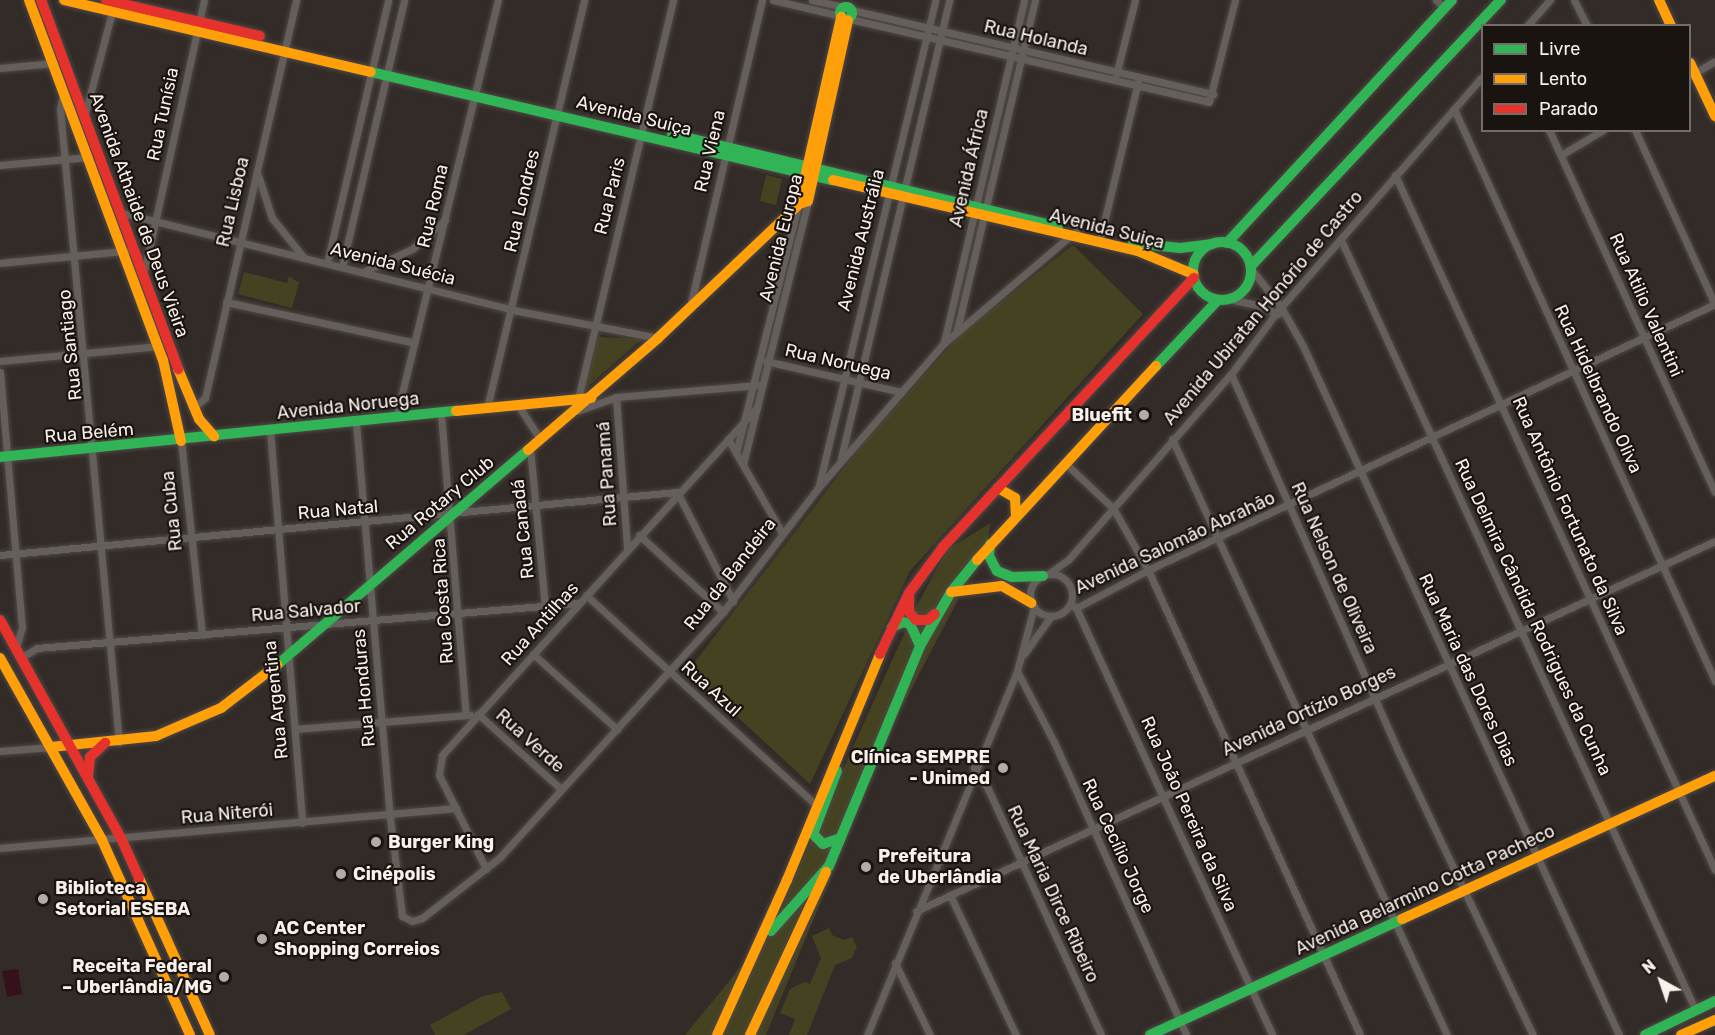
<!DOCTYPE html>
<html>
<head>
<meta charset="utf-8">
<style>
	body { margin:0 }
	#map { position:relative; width:1715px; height:1035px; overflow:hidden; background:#322b27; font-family:Rubik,sans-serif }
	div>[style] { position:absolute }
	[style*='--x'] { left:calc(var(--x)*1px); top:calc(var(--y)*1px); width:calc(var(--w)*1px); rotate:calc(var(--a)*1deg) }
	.green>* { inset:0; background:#454221 }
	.water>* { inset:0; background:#34111d }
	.roads { filter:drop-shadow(0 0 2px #4f4845) drop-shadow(0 0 2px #4f4845) }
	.street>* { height:7px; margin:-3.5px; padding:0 3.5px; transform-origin:3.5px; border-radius:3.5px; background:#645f5b }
	.street>.ring { margin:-3.5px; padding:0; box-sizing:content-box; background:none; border:7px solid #645f5b; border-radius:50% }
	.fast>* { height:10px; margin:-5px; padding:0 5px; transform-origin:5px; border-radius:5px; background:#30b455 }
	.fast>.ring { margin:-5px; padding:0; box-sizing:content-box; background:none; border:10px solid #30b455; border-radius:50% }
	.slow>* { height:10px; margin:-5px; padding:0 5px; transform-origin:5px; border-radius:5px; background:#ff9f0a }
	.jam>* { height:10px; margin:-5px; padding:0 5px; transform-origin:5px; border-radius:5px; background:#e5322d }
	.dots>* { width:16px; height:16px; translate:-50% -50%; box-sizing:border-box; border:3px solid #1a1411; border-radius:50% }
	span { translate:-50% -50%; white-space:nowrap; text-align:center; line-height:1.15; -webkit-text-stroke:4.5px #1a1411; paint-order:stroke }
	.street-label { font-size:18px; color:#f9f0eb }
	.poi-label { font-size:18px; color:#f9f0eb; font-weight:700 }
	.right { translate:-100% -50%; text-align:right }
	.left { translate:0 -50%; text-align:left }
	.legend { position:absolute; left:1481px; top:24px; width:210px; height:108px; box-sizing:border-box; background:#1a1411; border:2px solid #736c68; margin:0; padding:8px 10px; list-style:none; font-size:18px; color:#f9f0eb }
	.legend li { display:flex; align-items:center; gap:12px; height:30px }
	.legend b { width:30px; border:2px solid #736c68 }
	.north { position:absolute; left:1631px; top:951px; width:60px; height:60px; -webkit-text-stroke:4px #1a1411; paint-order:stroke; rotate:320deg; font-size:16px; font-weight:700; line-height:24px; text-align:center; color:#f9f0eb }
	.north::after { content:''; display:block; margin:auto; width:21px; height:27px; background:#f9f0eb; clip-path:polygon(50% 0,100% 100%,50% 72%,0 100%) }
</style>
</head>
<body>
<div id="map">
	<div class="green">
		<i style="clip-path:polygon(766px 175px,782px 179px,776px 205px,760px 201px)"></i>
		<i style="clip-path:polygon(1073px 245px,1143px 314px,910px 571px,810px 784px,688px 671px,864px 442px,963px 332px)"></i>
		<i style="clip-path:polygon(244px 272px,287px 283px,289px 276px,298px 282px,300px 279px,292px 308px,238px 294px)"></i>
		<i style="clip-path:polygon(598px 337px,642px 339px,585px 389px)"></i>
		<i style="clip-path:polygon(991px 523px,986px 547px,896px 718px,766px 1035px,685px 1035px,770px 931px,917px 605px,948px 549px)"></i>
		<i style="clip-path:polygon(829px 928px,832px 935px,844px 940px,852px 937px,857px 947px,852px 958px,835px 965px,807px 1035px,789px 1035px,795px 1019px,780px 1013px,790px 989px,804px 982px,810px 984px,821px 958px,812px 936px)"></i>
		<i style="clip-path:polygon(502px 992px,511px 1009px,464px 1035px,435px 1035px,430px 1025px,483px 996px)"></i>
	</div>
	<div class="water">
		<i style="clip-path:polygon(18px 969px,22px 994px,7px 997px,2px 971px)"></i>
	</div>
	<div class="roads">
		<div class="street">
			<i style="--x:773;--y:0;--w:70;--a:13.2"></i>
			<i style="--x:812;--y:0;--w:33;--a:12"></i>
			<i style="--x:1436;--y:0;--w:12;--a:42"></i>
			<i style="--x:1574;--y:0;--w:29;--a:63"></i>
			<i style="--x:852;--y:10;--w:371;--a:13.1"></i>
			<i style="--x:850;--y:19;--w:368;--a:13"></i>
			<i style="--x:1209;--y:102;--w:105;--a:-75.7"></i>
			<i style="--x:1527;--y:26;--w:35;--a:-49"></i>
			<i style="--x:0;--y:68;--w:54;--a:-5.3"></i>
			<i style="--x:1116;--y:75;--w:77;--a:-75.8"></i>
			<i style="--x:1690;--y:76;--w:29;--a:-31"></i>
			<i style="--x:63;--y:94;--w:15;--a:101"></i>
			<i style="--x:60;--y:109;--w:636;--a:84.68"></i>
			<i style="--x:1454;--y:109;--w:629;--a:65.47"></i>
			<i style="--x:85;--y:114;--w:110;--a:-75.2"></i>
			<i style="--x:1549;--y:130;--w:398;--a:65.4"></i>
			<i style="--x:1635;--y:130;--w:192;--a:65.4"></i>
			<i style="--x:1561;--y:155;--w:49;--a:-30.8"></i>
			<i style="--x:0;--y:165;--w:89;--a:-5.1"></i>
			<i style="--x:258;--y:175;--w:45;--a:72"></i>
			<i style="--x:272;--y:218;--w:51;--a:51.3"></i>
			<i style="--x:1395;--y:175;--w:765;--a:65.28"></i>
			<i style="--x:122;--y:213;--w:403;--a:13.9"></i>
			<i style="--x:513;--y:310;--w:148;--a:10.9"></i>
			<i style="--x:1341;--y:240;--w:847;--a:65.28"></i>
			<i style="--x:1099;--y:243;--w:166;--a:-76.4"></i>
			<i style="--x:0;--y:263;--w:126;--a:-5.5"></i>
			<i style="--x:327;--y:263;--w:270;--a:-76.9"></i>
			<i style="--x:342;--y:267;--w:274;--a:-76.9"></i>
			<i style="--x:145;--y:268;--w:274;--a:-77.6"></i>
			<i style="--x:1251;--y:269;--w:48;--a:51.7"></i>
			<i style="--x:1281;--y:307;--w:45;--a:60.6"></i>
			<i style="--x:1303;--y:346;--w:758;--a:65.36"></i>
			<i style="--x:365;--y:271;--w:52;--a:-25.1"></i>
			<i style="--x:412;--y:249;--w:44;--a:-41.3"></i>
			<i style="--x:1229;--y:299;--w:30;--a:12"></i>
			<i style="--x:1258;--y:305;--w:22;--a:24"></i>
			<i style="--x:226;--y:302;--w:193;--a:12.2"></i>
			<i style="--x:690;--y:307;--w:315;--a:-76.8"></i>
			<i style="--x:957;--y:330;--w:339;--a:-76.7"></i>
			<i style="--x:944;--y:342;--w:351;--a:-76.8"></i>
			<i style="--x:0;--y:361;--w:160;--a:-5.4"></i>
			<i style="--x:766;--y:361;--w:139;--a:12.9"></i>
			<i style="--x:0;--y:372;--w:256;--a:85.1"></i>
			<i style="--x:22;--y:627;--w:22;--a:106"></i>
			<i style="--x:1231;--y:374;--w:410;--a:66.1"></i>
			<i style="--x:1397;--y:749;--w:317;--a:64.6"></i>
			<i style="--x:616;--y:397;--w:151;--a:85.8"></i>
			<i style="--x:578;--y:399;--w:410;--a:-76.6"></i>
			<i style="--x:518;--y:405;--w:40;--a:57.1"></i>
			<i style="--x:194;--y:407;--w:14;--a:-39"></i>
			<i style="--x:205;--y:398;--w:408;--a:-77.1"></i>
			<i style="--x:487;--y:408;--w:419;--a:-76.6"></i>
			<i style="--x:577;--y:411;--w:41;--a:-19.7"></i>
			<i style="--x:616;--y:397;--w:143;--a:-4.8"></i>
			<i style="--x:441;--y:414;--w:302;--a:85.3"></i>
			<i style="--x:396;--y:418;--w:430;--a:-76.3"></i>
			<i style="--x:356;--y:422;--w:397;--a:85.1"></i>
			<i style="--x:390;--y:818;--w:99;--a:83"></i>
			<i style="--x:402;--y:916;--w:11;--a:27"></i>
			<i style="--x:412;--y:921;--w:10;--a:-17"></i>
			<i style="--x:422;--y:918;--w:99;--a:-38"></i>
			<i style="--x:500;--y:857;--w:331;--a:-47.7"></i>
			<i style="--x:723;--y:612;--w:156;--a:-52.5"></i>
			<i style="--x:818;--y:488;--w:191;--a:-49"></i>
			<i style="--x:943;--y:344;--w:175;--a:-40.4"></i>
			<i style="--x:270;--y:430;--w:394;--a:85.3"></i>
			<i style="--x:728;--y:439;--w:108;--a:60.1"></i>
			<i style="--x:1172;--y:439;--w:656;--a:65.23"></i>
			<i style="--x:181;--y:441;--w:195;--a:83.8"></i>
			<i style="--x:530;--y:448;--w:159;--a:84.6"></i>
			<i style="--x:736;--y:453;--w:255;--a:-75.9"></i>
			<i style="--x:841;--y:458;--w:471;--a:-76.7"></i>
			<i style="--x:1065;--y:463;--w:66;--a:43.2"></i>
			<i style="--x:1113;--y:508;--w:71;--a:60.6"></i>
			<i style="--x:1148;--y:570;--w:511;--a:65.49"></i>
			<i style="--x:743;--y:464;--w:271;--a:-76.1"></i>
			<i style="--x:819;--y:485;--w:499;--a:-76.5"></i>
			<i style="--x:639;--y:535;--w:114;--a:42.5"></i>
			<i style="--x:0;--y:555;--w:680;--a:-5.32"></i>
			<i style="--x:677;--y:492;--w:123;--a:62.8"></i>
			<i style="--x:1048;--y:574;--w:24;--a:-35"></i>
			<i style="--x:1068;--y:560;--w:247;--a:-48.8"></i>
			<i style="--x:1231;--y:374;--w:76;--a:-53.6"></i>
			<i style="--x:1276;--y:313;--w:313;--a:-48.9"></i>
			<i class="ring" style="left:1030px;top:574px;width:35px;height:35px"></i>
			<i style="--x:586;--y:595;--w:310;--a:42.4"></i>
			<i style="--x:1071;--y:604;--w:6;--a:39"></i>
			<i style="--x:1076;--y:608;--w:81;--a:-27.8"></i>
			<i style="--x:1148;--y:570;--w:626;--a:-25.13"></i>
			<i style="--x:1076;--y:608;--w:470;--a:65.3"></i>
			<i style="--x:533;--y:654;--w:113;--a:41.8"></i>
			<i style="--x:1024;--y:654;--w:47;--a:-54.6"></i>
			<i style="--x:22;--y:657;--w:17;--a:-31"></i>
			<i style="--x:37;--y:648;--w:543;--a:-4.75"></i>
			<i style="--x:1017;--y:671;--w:80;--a:62.5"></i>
			<i style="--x:1054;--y:742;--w:321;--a:65.7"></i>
			<i style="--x:478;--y:714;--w:112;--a:42.1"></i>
			<i style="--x:295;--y:729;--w:176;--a:-4.6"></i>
			<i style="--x:0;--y:751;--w:51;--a:-4.5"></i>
			<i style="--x:974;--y:768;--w:25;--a:56"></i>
			<i style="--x:988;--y:789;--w:271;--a:65.3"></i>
			<i style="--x:0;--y:848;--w:458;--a:-5"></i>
			<i style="--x:486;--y:869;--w:105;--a:-116.6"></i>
			<i style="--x:439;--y:775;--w:20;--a:-81"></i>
			<i style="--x:442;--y:755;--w:469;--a:-47.8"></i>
			<i style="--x:950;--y:895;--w:155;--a:64.8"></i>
			<i style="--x:916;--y:911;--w:881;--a:-24.85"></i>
			<i style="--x:895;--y:963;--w:80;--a:64.1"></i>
			<i style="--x:867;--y:1035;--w:394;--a:-67.6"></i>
			<i style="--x:1017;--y:671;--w:66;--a:-75.1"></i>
		</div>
		<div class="fast">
			<i class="ring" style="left:840px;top:7px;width:2px;height:2px"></i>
			<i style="--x:371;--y:72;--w:474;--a:13.2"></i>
			<i style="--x:672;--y:134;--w:398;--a:13.5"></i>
			<i class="ring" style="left:1193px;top:242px;width:48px;height:48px"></i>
			<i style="--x:1133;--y:243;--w:47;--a:6.1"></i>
			<i style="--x:1180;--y:248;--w:33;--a:-7"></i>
			<i style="--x:1227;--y:243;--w:331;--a:-47.2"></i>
			<i style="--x:1251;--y:266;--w:365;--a:-46.8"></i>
			<i style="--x:1156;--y:366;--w:91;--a:-46.8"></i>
			<i style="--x:0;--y:457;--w:458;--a:-5.8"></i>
			<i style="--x:990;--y:544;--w:12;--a:95"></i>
			<i style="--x:989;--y:556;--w:17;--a:62"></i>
			<i style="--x:997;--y:571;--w:16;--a:22"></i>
			<i style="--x:1012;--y:577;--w:31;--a:-2"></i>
			<i style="--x:892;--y:627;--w:12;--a:-24"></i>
			<i style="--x:903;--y:622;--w:7;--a:16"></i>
			<i style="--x:910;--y:624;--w:23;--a:65"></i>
			<i style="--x:277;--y:665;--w:330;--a:-40.6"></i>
			<i style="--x:837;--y:771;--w:67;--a:110.9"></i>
			<i style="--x:813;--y:834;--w:14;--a:45"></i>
			<i style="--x:823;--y:844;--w:18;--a:-19"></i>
			<i style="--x:771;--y:931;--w:87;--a:-48.3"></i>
			<i style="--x:829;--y:866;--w:238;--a:-67.5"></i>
			<i style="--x:920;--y:646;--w:62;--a:-60.1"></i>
			<i style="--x:951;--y:592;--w:41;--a:-50.9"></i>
			<i style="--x:1150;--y:1035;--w:277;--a:-24.7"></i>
			<i style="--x:1645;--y:1035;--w:78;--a:-25.9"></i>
		</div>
		<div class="slow">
			<i style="--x:29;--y:0;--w:384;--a:69.6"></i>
			<i style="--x:163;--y:360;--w:83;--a:77.5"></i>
			<i style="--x:64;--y:0;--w:315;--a:13.2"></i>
			<i style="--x:1659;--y:0;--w:29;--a:65"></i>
			<i style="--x:1690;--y:63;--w:59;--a:64.7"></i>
			<i style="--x:833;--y:180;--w:313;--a:13.1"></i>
			<i style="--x:1138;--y:251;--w:60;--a:22.7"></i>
			<i style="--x:799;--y:204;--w:192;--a:-77.3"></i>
			<i style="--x:178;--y:369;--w:54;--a:67.2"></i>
			<i style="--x:199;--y:419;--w:23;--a:49"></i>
			<i style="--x:456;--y:411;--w:136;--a:-5.5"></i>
			<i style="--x:528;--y:450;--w:172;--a:-40.7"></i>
			<i style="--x:658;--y:338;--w:195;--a:-43.5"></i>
			<i style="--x:799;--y:204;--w:9;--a:-18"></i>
			<i style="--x:808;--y:201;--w:185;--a:-77.5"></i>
			<i style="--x:998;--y:488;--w:20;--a:30"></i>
			<i style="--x:1015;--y:498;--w:17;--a:87"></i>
			<i style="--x:977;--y:560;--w:264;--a:-47.3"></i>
			<i style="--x:951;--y:592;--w:51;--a:-6.7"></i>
			<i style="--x:1002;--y:586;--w:34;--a:30"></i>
			<i style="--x:0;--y:658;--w:209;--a:60.7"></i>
			<i style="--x:102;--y:840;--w:214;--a:65.7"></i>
			<i style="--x:51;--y:747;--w:106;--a:-6"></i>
			<i style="--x:156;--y:736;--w:71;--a:-23.3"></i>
			<i style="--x:221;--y:708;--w:71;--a:-37.5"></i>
			<i style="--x:139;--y:878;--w:172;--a:65.7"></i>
			<i style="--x:1402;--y:919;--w:344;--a:-24.6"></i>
			<i style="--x:717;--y:1035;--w:170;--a:-65.7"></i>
			<i style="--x:787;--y:880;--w:244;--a:-67.6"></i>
			<i style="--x:750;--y:1035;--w:180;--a:-65"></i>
			<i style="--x:1681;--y:1035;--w:37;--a:-24"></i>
		</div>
		<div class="jam">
			<i style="--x:41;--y:0;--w:394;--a:69.6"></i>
			<i style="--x:106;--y:0;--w:158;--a:13.2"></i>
			<i style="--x:909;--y:596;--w:16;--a:90"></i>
			<i style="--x:909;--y:612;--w:11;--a:49"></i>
			<i style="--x:916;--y:620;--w:12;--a:0"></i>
			<i style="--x:928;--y:620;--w:9;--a:-41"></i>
			<i style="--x:0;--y:620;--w:249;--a:61"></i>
			<i style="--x:121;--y:838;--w:44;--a:65.8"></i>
			<i style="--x:880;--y:654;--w:68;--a:-64.6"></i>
			<i style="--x:909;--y:593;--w:57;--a:-53.5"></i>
			<i style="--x:943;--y:547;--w:368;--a:-47"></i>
			<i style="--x:88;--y:777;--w:20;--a:-84"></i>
			<i style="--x:90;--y:757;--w:21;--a:-43"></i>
		</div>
	</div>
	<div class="dots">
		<i style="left:1144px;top:415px;background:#b3aba6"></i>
		<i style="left:1003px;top:768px;background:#b3aba6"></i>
		<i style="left:376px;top:842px;background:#b3aba6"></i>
		<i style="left:866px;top:867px;background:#b3aba6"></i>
		<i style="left:341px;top:874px;background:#b3aba6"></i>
		<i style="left:43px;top:899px;background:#b3aba6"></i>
		<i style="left:262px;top:939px;background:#b3aba6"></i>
		<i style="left:224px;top:977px;background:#b3aba6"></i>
	</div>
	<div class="street-label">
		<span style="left:1036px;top:38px;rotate:13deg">Rua Holanda</span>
		<span style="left:163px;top:114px;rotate:-78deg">Rua Tunísia</span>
		<span style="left:634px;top:116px;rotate:14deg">Avenida Suiça</span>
		<span style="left:710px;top:151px;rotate:-77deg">Rua Viena</span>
		<span style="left:969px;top:168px;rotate:-77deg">Avenida África</span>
		<span style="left:610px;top:196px;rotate:-76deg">Rua Paris</span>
		<span style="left:522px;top:201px;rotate:-77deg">Rua Londres</span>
		<span style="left:233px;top:202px;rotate:-77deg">Rua Lisboa</span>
		<span style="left:433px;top:206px;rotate:-77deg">Rua Roma</span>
		<span style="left:139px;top:215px;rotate:70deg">Avenida Athaide de Deus Vieira</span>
		<span style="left:1107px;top:229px;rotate:14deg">Avenida Suiça</span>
		<span style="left:781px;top:238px;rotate:-76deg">Avenida Europa</span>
		<span style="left:861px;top:240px;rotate:-76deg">Avenida Austrália</span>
		<span style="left:393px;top:264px;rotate:14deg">Avenida Suécia</span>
		<span style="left:1646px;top:305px;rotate:66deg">Rua Atilio Valentini</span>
		<span style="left:1263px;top:308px;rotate:-50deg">Avenida Ubiratan Honório de Castro</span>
		<span style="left:70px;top:345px;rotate:-96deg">Rua Santiago</span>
		<span style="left:838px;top:362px;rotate:13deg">Rua Noruega</span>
		<span style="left:1598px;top:389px;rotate:65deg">Rua Hidelbrando Oliva</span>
		<span style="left:348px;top:406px;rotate:-6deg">Avenida Noruega</span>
		<span style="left:89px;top:433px;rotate:-5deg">Rua Belém</span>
		<span style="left:607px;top:474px;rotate:-94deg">Rua Panamá</span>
		<span style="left:440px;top:503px;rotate:-40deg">Rua Rotary Club</span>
		<span style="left:338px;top:510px;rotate:-5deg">Rua Natal</span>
		<span style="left:172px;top:511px;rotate:-96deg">Rua Cuba</span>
		<span style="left:1570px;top:516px;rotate:66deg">Rua Antônio Fortunato da Silva</span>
		<span style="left:523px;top:529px;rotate:-96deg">Rua Canadá</span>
		<span style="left:1175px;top:543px;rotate:-25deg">Avenida Salomão Abrahão</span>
		<span style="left:1334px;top:568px;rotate:66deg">Rua Nelson de Oliveira</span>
		<span style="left:730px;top:574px;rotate:-52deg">Rua da Bandeira</span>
		<span style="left:443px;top:601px;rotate:-94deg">Rua Costa Rica</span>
		<span style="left:306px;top:611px;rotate:-5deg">Rua Salvador</span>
		<span style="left:1533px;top:617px;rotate:65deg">Rua Delmira Cândida Rodrigues da Cunha</span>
		<span style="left:540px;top:624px;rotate:-48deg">Rua Antilhas</span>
		<span style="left:1468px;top:670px;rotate:65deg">Rua Maria das Dores Dias</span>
		<span style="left:364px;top:688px;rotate:-95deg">Rua Honduras</span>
		<span style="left:711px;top:689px;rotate:42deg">Rua Azul</span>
		<span style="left:276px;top:700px;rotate:-96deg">Rua Argentina</span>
		<span style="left:1309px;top:711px;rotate:-25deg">Avenida Ortízio Borges</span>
		<span style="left:530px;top:741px;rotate:42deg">Rua Verde</span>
		<span style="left:227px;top:814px;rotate:-5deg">Rua Niterói</span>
		<span style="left:1189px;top:814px;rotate:66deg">Rua João Pereira da Silva</span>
		<span style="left:1118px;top:846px;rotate:65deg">Rua Cecílio Jorge</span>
		<span style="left:1425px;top:890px;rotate:-25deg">Avenida Belarmino Cotta Pacheco</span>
		<span style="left:1053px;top:894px;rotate:65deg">Rua Maria Dirce Ribeiro</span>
	</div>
	<div class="poi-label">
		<span class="right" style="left:1132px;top:415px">Bluefit</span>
		<span class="right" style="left:990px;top:768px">Clínica SEMPRE<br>- Unimed</span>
		<span class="left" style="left:388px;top:842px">Burger King</span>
		<span class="left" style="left:878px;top:867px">Prefeitura<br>de Uberlândia</span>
		<span class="left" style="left:353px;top:874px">Cinépolis</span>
		<span class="left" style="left:55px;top:899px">Biblioteca<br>Setorial ESEBA</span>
		<span class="left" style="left:274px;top:939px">AC Center<br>Shopping Correios</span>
		<span class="right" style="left:212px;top:977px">Receita Federal<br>– Uberlândia/MG</span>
	</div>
	<ul class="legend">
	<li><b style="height:8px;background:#30b455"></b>Livre</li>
	<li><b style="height:8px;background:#ff9f0a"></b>Lento</li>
	<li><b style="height:8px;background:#e5322d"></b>Parado</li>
	</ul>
	<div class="north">N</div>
</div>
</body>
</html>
